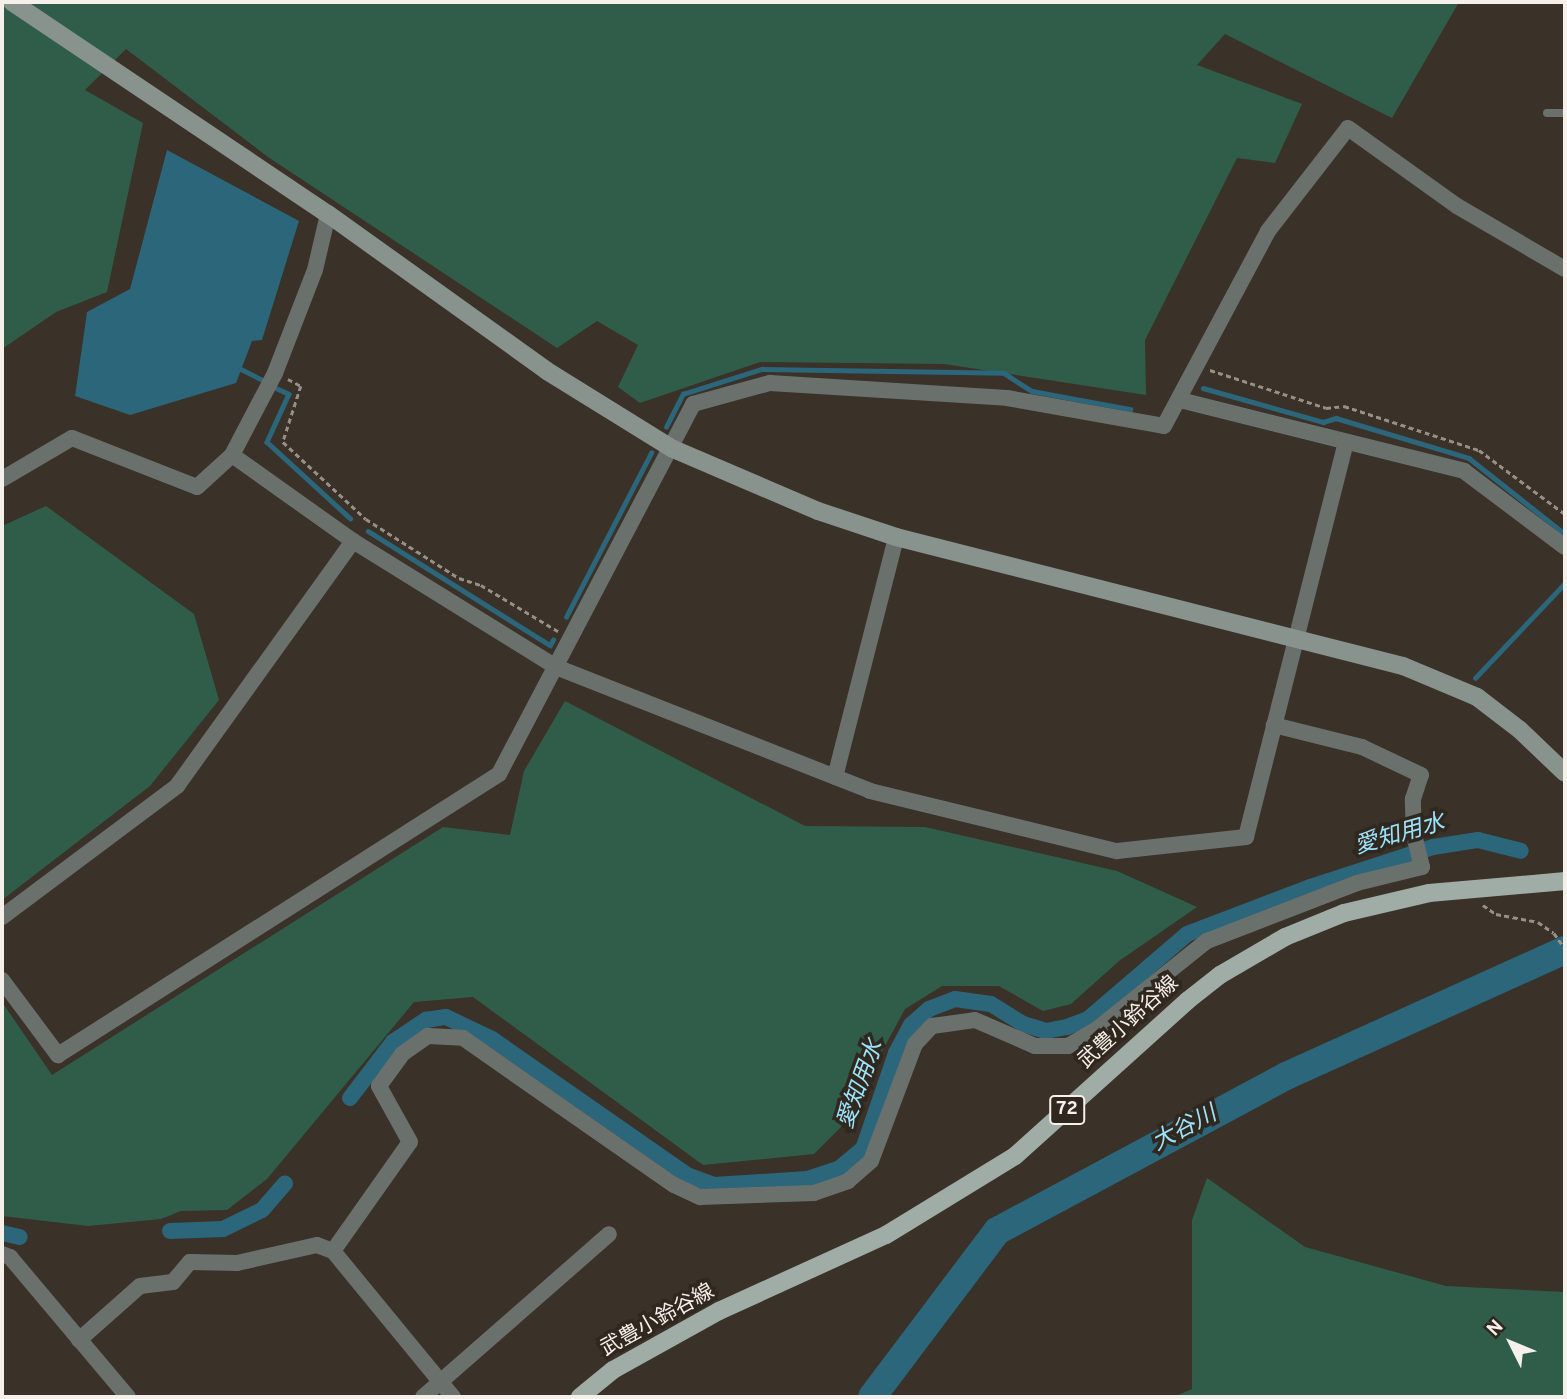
<!DOCTYPE html>
<html>
<head>
<meta charset="utf-8">
<style>
	body { margin:0 }
	#map { position:relative; width:1567px; height:1399px; overflow:hidden; background:#3a3128; font-family:Overpass,"Noto Sans JP",sans-serif }
	div>[style] { position:absolute }
	[style*='--x'] { left:calc(var(--x)*1px); top:calc(var(--y)*1px); width:calc(var(--w)*1px); rotate:calc(var(--a)*1deg) }
	.green>* { inset:0; background:#305d4a }
	.water>* { inset:0; background:#2b667b }
	.stream>* { height:4.5px; margin:-2.25px; padding:0 2.25px; transform-origin:2.25px; border-radius:2.25px; background:#2b667b }
	.canal>* { height:16px; margin:-8px; padding:0 8px; transform-origin:8px; border-radius:8px; background:#2b667b }
	.river>* { height:28px; margin:-14px; padding:0 14px; transform-origin:14px; border-radius:14px; background:#2b667b }
	.path>* { height:2.5px; margin-top:-1.25px; transform-origin:0; background:repeating-linear-gradient(90deg,#979088 0 5px,transparent 0 8.5px) }
	.lane>* { height:8px; margin:-4px; padding:0 4px; transform-origin:4px; border-radius:4px; background:#6a716d }
	.street>* { height:16px; margin:-8px; padding:0 8px; transform-origin:8px; border-radius:8px; background:#6a716d }
	.secondary>* { height:18px; margin:-9px; padding:0 9px; transform-origin:9px; border-radius:9px; background:#88938e }
	.primary>* { height:18px; margin:-9px; padding:0 9px; transform-origin:9px; border-radius:9px; background:#a0ada7 }
	span { translate:-50% -50%; white-space:nowrap; text-align:center; line-height:1.15; -webkit-text-stroke:7px #30281e; paint-order:stroke }
	.shield-label span { padding:2px 5px; background:#30281e; border:2px solid; border-radius:5px; -webkit-text-stroke-width:0 }
	.shield-label { font-size:19px; color:#f6f0ea; font-weight:700 }
	.street-label { font-size:21px; color:#f6f0ea }
	.water-label { font-size:23px; color:#9ce3fe; font-style:italic }
	.frame { position:absolute; inset:0; border:4px solid #f6f0ea; pointer-events:none }
	.north { position:absolute; left:1476px; top:1308px; width:70px; height:70px; -webkit-text-stroke:5px #30281e; paint-order:stroke; rotate:313deg; font-size:19px; font-weight:700; line-height:28px; text-align:center; color:#f6f0ea }
	.north::after { content:''; display:block; margin:auto; width:24px; height:32px; background:#f6f0ea; clip-path:polygon(50% 0,100% 100%,50% 72%,0 100%) }
</style>
</head>
<body>
<div id="map">
	<div class="green">
		<i style="clip-path:polygon(2px 2px,1459px 2px,1392px 118px,1225px 34px,1197px 65px,1302px 104px,1275px 163px,1237px 158px,1145px 340px,1146px 395px,944px 364px,760px 362px,640px 403px,618px 387px,638px 345px,597px 321px,557px 348px,268px 157px,126px 49px,85px 90px,143px 123px,107px 292px,56px 312px,2px 349px)"></i>
		<i style="clip-path:polygon(46px 506px,194px 614px,219px 700px,150px 786px,2px 900px,2px 526px)"></i>
		<i style="clip-path:polygon(565px 701px,805px 826px,925px 827px,1117px 871px,1197px 907px,1119px 961px,1071px 1004px,1043px 1011px,999px 986px,942px 986px,905px 1009px,841px 1127px,814px 1154px,703px 1165px,473px 997px,414px 1002px,267px 1179px,227px 1210px,181px 1211px,161px 1219px,88px 1226px,2px 1216px,2px 1002px,52px 1075px,443px 827px,510px 835px,524px 771px)"></i>
		<i style="clip-path:polygon(1207px 1178px,1305px 1247px,1446px 1286px,1565px 1292px,1565px 1397px,1174px 1397px,1192px 1389px,1192px 1220px)"></i>
	</div>
	<div class="water">
		<i style="clip-path:polygon(167px 150px,299px 221px,262px 340px,252px 341px,236px 383px,130px 415px,75px 396px,87px 312px,130px 289px)"></i>
	</div>
	<div class="stream">
		<i style="--x:241;--y:369;--w:25;--a:27"></i>
		<i style="--x:276;--y:388;--w:14;--a:25"></i>
		<i style="--x:289;--y:394;--w:53;--a:114.6"></i>
		<i style="--x:267;--y:442;--w:113;--a:42.5"></i>
		<i style="--x:1203;--y:388;--w:125;--a:15.8"></i>
		<i style="--x:1323;--y:422;--w:14;--a:-17"></i>
		<i style="--x:1336;--y:418;--w:139;--a:16.7"></i>
		<i style="--x:1469;--y:458;--w:122;--a:38.4"></i>
		<i style="--x:666;--y:427;--w:37;--a:-63"></i>
		<i style="--x:683;--y:394;--w:83;--a:-17.6"></i>
		<i style="--x:762;--y:369;--w:242;--a:0.9"></i>
		<i style="--x:1004;--y:373;--w:33;--a:33"></i>
		<i style="--x:1032;--y:391;--w:100;--a:10.4"></i>
		<i style="--x:368;--y:531;--w:215;--a:32.1"></i>
		<i style="--x:550;--y:645;--w:6;--a:-59"></i>
		<i style="--x:566;--y:617;--w:185;--a:-62.6"></i>
		<i style="--x:1475;--y:678;--w:131;--a:-46.5"></i>
	</div>
	<div class="canal">
		<i style="--x:350;--y:1098;--w:71;--a:-52.5"></i>
		<i style="--x:393;--y:1042;--w:40;--a:-34"></i>
		<i style="--x:426;--y:1020;--w:20;--a:-9"></i>
		<i style="--x:446;--y:1017;--w:51;--a:25.6"></i>
		<i style="--x:492;--y:1039;--w:238;--a:34.9"></i>
		<i style="--x:687;--y:1175;--w:29;--a:20"></i>
		<i style="--x:714;--y:1185;--w:93;--a:-3.7"></i>
		<i style="--x:807;--y:1179;--w:35;--a:-18"></i>
		<i style="--x:840;--y:1168;--w:30;--a:-40"></i>
		<i style="--x:863;--y:1149;--w:102;--a:-71"></i>
		<i style="--x:896;--y:1053;--w:32;--a:-62"></i>
		<i style="--x:911;--y:1025;--w:24;--a:-42"></i>
		<i style="--x:929;--y:1009;--w:28;--a:-21"></i>
		<i style="--x:955;--y:999;--w:36;--a:8"></i>
		<i style="--x:991;--y:1004;--w:38;--a:32"></i>
		<i style="--x:1023;--y:1024;--w:24;--a:17"></i>
		<i style="--x:1046;--y:1031;--w:21;--a:-11"></i>
		<i style="--x:1067;--y:1027;--w:22;--a:-21"></i>
		<i style="--x:1088;--y:1019;--w:130;--a:-40.6"></i>
		<i style="--x:1187;--y:934;--w:132;--a:-20.9"></i>
		<i style="--x:1310;--y:887;--w:129;--a:-18"></i>
		<i style="--x:1433;--y:847;--w:46;--a:-8.8"></i>
		<i style="--x:1478;--y:840;--w:44;--a:14.3"></i>
		<i style="--x:170;--y:1231;--w:53;--a:-2.2"></i>
		<i style="--x:223;--y:1229;--w:43;--a:-26"></i>
		<i style="--x:262;--y:1210;--w:35;--a:-49"></i>
		<i style="--x:2;--y:1233;--w:18;--a:13"></i>
	</div>
	<div class="river">
		<i style="--x:872;--y:1397;--w:208;--a:-53"></i>
		<i style="--x:997;--y:1231;--w:328;--a:-28.2"></i>
		<i style="--x:1286;--y:1076;--w:306;--a:-24.3"></i>
	</div>
	<div class="path">
		<i style="--x:1210;--y:370;--w:122;--a:18.1"></i>
		<i style="--x:1326;--y:408;--w:18;--a:-6"></i>
		<i style="--x:1344;--y:406;--w:142;--a:18.1"></i>
		<i style="--x:1479;--y:450;--w:107;--a:36.7"></i>
		<i style="--x:288;--y:379;--w:15;--a:28"></i>
		<i style="--x:301;--y:386;--w:59;--a:107.8"></i>
		<i style="--x:283;--y:442;--w:113;--a:42.9"></i>
		<i style="--x:366;--y:519;--w:110;--a:32.4"></i>
		<i style="--x:459;--y:578;--w:23;--a:18"></i>
		<i style="--x:481;--y:585;--w:90;--a:30.9"></i>
		<i style="--x:1483;--y:905;--w:16;--a:35"></i>
		<i style="--x:1496;--y:914;--w:43;--a:10.8"></i>
		<i style="--x:1538;--y:922;--w:19;--a:35"></i>
		<i style="--x:1554;--y:933;--w:19;--a:55"></i>
	</div>
	<div class="lane">
		<i style="--x:1547;--y:113;--w:18;--a:0"></i>
	</div>
	<div class="street">
		<i style="--x:1180;--y:400;--w:293;--a:14"></i>
		<i style="--x:1464;--y:471;--w:126;--a:37"></i>
		<i style="--x:232;--y:455;--w:148;--a:35.4"></i>
		<i style="--x:353;--y:541;--w:239;--a:31.8"></i>
		<i style="--x:556;--y:667;--w:338;--a:21.5"></i>
		<i style="--x:870;--y:791;--w:254;--a:13.7"></i>
		<i style="--x:1117;--y:851;--w:130;--a:-6.2"></i>
		<i style="--x:1246;--y:837;--w:407;--a:-75.8"></i>
		<i style="--x:2;--y:479;--w:81;--a:-30.4"></i>
		<i style="--x:72;--y:438;--w:134;--a:21.4"></i>
		<i style="--x:197;--y:487;--w:47;--a:-42.4"></i>
		<i style="--x:232;--y:455;--w:93;--a:-62.3"></i>
		<i style="--x:275;--y:373;--w:110;--a:-68.8"></i>
		<i style="--x:315;--y:270;--w:57;--a:-76.9"></i>
		<i style="--x:835;--y:777;--w:248;--a:-75.7"></i>
		<i style="--x:2;--y:917;--w:219;--a:-36.8"></i>
		<i style="--x:177;--y:786;--w:302;--a:-54.3"></i>
		<i style="--x:2;--y:980;--w:94;--a:53.3"></i>
		<i style="--x:58;--y:1055;--w:523;--a:-32.5"></i>
		<i style="--x:499;--y:774;--w:418;--a:-62.3"></i>
		<i style="--x:693;--y:404;--w:80;--a:-15.3"></i>
		<i style="--x:770;--y:383;--w:237;--a:3.6"></i>
		<i style="--x:1007;--y:398;--w:159;--a:10.1"></i>
		<i style="--x:1164;--y:426;--w:221;--a:-61.9"></i>
		<i style="--x:1268;--y:231;--w:130;--a:-52.2"></i>
		<i style="--x:1348;--y:128;--w:134;--a:35.6"></i>
		<i style="--x:1457;--y:206;--w:125;--a:30.3"></i>
		<i style="--x:333;--y:1251;--w:133;--a:-54.8"></i>
		<i style="--x:410;--y:1142;--w:64;--a:-119"></i>
		<i style="--x:379;--y:1086;--w:39;--a:-54"></i>
		<i style="--x:402;--y:1054;--w:32;--a:-35"></i>
		<i style="--x:428;--y:1036;--w:35;--a:3"></i>
		<i style="--x:463;--y:1038;--w:257;--a:34.9"></i>
		<i style="--x:674;--y:1185;--w:29;--a:25"></i>
		<i style="--x:700;--y:1197;--w:114;--a:-2"></i>
		<i style="--x:814;--y:1193;--w:36;--a:-19"></i>
		<i style="--x:848;--y:1181;--w:30;--a:-41"></i>
		<i style="--x:871;--y:1161;--w:125;--a:-69.4"></i>
		<i style="--x:915;--y:1044;--w:25;--a:-47"></i>
		<i style="--x:932;--y:1026;--w:43;--a:-7.9"></i>
		<i style="--x:975;--y:1020;--w:65;--a:23.4"></i>
		<i style="--x:1035;--y:1046;--w:33;--a:0"></i>
		<i style="--x:1068;--y:1046;--w:34;--a:-30"></i>
		<i style="--x:1097;--y:1029;--w:141;--a:-38.7"></i>
		<i style="--x:1207;--y:941;--w:161;--a:-21.1"></i>
		<i style="--x:1357;--y:883;--w:67;--a:-13.8"></i>
		<i style="--x:1422;--y:867;--w:33;--a:-104"></i>
		<i style="--x:1414;--y:835;--w:36;--a:-92"></i>
		<i style="--x:1413;--y:799;--w:25;--a:-72"></i>
		<i style="--x:1421;--y:775;--w:65;--a:-154.6"></i>
		<i style="--x:1362;--y:747;--w:91;--a:-166"></i>
		<i style="--x:2;--y:1254;--w:9;--a:21"></i>
		<i style="--x:10;--y:1257;--w:183;--a:49.9"></i>
		<i style="--x:79;--y:1340;--w:81;--a:-41.5"></i>
		<i style="--x:140;--y:1286;--w:33;--a:-7"></i>
		<i style="--x:173;--y:1282;--w:26;--a:-50"></i>
		<i style="--x:190;--y:1262;--w:47;--a:1.2"></i>
		<i style="--x:237;--y:1263;--w:82;--a:-12.7"></i>
		<i style="--x:317;--y:1245;--w:17;--a:21"></i>
		<i style="--x:333;--y:1251;--w:189;--a:50.6"></i>
		<i style="--x:423;--y:1397;--w:247;--a:-41.2"></i>
	</div>
	<div class="secondary">
		<i style="--x:12;--y:2;--w:381;--a:33.9"></i>
		<i style="--x:328;--y:214;--w:269;--a:35.6"></i>
		<i style="--x:547;--y:371;--w:146;--a:31.8"></i>
		<i style="--x:671;--y:448;--w:160;--a:23.2"></i>
		<i style="--x:818;--y:511;--w:82;--a:18.4"></i>
		<i style="--x:896;--y:537;--w:523;--a:14.28"></i>
		<i style="--x:1403;--y:666;--w:80;--a:22.7"></i>
		<i style="--x:1477;--y:697;--w:54;--a:37.5"></i>
		<i style="--x:1520;--y:730;--w:62;--a:43.7"></i>
	</div>
	<div class="primary">
		<i style="--x:580;--y:1397;--w:43;--a:-39.3"></i>
		<i style="--x:613;--y:1370;--w:121;--a:-29.1"></i>
		<i style="--x:719;--y:1311;--w:183;--a:-24.5"></i>
		<i style="--x:886;--y:1235;--w:151;--a:-31.5"></i>
		<i style="--x:1015;--y:1156;--w:232;--a:-42"></i>
		<i style="--x:1187;--y:1001;--w:42;--a:-38.2"></i>
		<i style="--x:1220;--y:975;--w:75;--a:-30.3"></i>
		<i style="--x:1285;--y:937;--w:64;--a:-22.1"></i>
		<i style="--x:1344;--y:913;--w:87;--a:-13.2"></i>
		<i style="--x:1429;--y:893;--w:137;--a:-5"></i>
	</div>
	<div class="shield-label">
		<span style="left:1067px;top:1110px">72</span>
	</div>
	<div class="street-label">
		<span style="left:1129px;top:1023px;rotate:-42deg">武豊小鈴谷線</span>
		<span style="left:658px;top:1321px;rotate:-29deg">武豊小鈴谷線</span>
	</div>
	<div class="water-label">
		<span style="left:1400px;top:836px;rotate:-16deg">愛知用水</span>
		<span style="left:862px;top:1085px;rotate:-70deg">愛知用水</span>
		<span style="left:1185px;top:1130px;rotate:-28deg">大谷川</span>
	</div>
	<div class="frame"></div>
	<div class="north">N</div>
</div>
</body>
</html>
